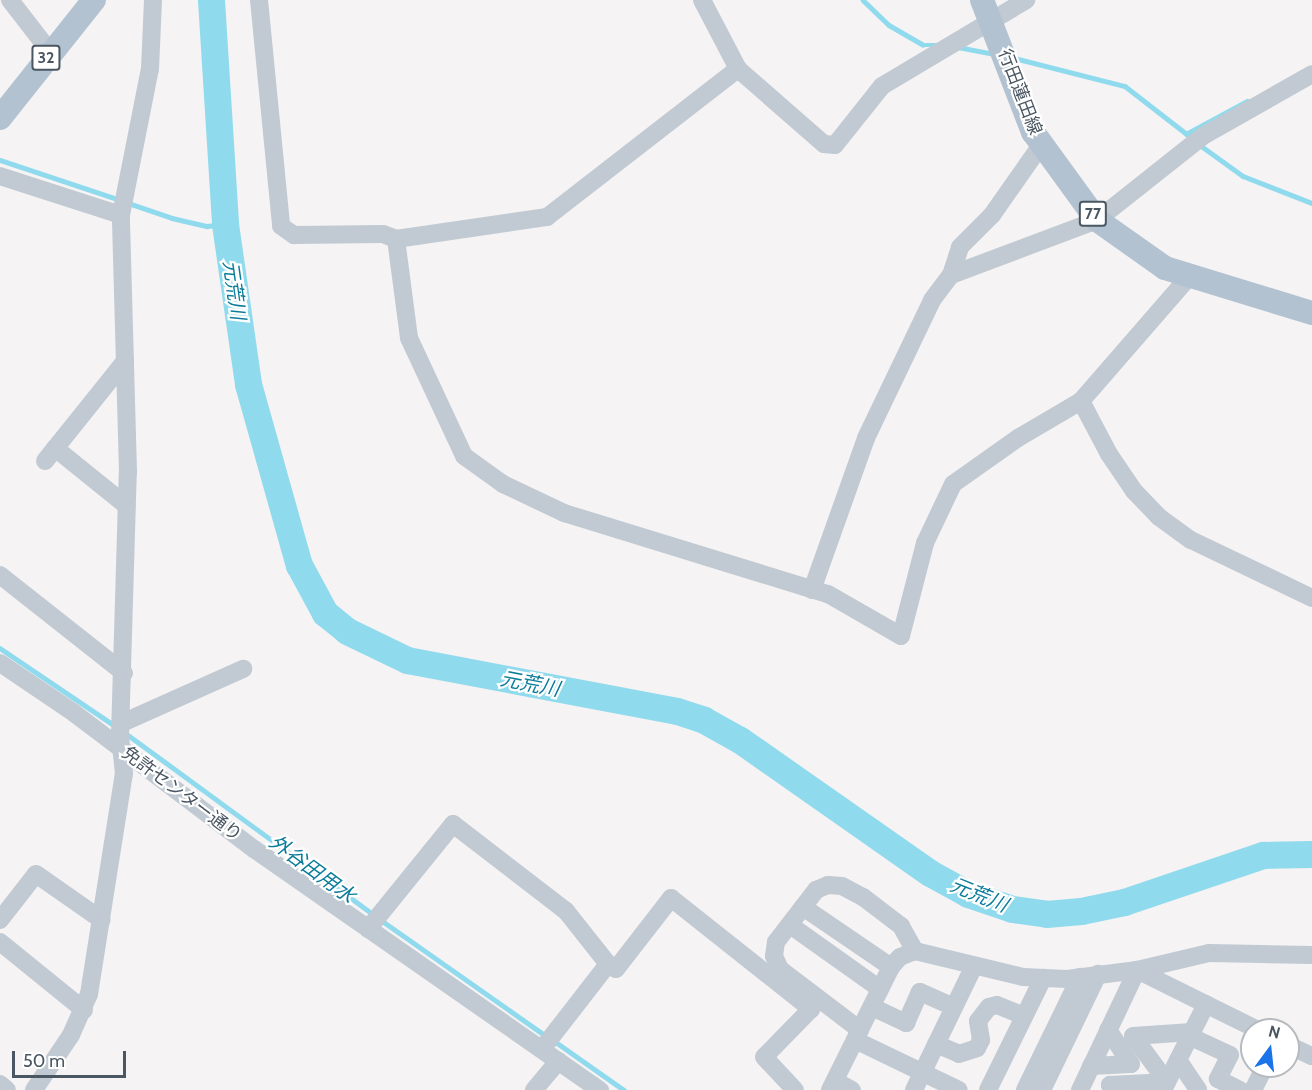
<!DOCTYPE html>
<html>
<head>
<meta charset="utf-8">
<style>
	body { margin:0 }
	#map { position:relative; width:1312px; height:1090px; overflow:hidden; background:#f5f3f3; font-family:Cabin,"Noto Sans JP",sans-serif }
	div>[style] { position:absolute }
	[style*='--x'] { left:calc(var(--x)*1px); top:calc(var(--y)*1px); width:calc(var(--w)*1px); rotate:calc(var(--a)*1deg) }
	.stream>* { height:4.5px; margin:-2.25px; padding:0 2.25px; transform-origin:2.25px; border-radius:2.25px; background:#90daee }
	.river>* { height:27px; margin:-13.5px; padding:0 13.5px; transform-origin:13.5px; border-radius:13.5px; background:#90daee }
	.minor>* { height:18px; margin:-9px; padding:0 9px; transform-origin:9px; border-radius:9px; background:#c1cad2 }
	.major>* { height:24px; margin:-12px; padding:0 12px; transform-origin:12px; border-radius:12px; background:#b3c2d1 }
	span { translate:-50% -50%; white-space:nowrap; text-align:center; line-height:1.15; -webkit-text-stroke:4.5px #fff; paint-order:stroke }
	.shield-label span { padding:2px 4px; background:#fff; border:2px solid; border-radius:4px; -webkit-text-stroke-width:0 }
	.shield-label { font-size:16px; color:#4a5661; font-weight:700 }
	.street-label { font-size:18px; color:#4a5661 }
	.water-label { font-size:20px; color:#0c7c9b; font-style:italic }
	.north { position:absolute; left:1240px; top:1018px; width:60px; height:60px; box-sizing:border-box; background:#fff; border:2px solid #b7bbc0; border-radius:50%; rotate:15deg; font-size:16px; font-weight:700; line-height:24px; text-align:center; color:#4a5661 }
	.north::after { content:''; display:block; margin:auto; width:21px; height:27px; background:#1a73e8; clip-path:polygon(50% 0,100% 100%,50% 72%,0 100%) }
	.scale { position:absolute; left:12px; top:1051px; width:114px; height:27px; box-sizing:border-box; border:3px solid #4a5661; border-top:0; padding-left:8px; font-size:18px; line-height:21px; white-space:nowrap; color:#4a5661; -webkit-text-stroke:4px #fff; paint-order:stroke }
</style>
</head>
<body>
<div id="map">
	<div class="stream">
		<i style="--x:863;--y:0;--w:36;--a:44"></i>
		<i style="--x:889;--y:25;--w:39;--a:30"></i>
		<i style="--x:923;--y:45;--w:15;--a:0"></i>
		<i style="--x:958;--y:47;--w:37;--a:11"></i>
		<i style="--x:1014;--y:58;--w:114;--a:14.2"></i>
		<i style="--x:1125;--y:86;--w:86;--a:37.9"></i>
		<i style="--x:1186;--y:134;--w:69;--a:-28.4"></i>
		<i style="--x:1200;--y:145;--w:53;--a:35.8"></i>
		<i style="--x:1243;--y:176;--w:74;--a:21.4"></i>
		<i style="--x:0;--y:160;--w:126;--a:18.4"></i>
		<i style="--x:128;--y:203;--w:46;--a:18.8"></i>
		<i style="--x:172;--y:218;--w:36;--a:13"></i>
		<i style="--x:207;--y:226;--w:18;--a:-6"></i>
		<i style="--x:0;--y:648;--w:139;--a:34.1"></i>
		<i style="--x:124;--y:732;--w:310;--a:36.2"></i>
		<i style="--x:381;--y:920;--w:202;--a:35.1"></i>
		<i style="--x:553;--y:1040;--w:87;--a:35.2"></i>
	</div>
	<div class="river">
		<i style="--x:211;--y:0;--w:224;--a:86.4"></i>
		<i style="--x:225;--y:224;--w:162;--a:81.8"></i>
		<i style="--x:248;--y:384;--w:188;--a:74.3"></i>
		<i style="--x:299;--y:565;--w:55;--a:61.6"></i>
		<i style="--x:325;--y:613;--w:28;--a:39"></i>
		<i style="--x:347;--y:631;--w:67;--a:25.8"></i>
		<i style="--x:407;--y:660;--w:275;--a:10.7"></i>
		<i style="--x:677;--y:711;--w:28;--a:18"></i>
		<i style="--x:704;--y:720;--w:41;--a:29.1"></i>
		<i style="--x:740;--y:740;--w:232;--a:35"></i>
		<i style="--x:930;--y:873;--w:43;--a:28.9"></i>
		<i style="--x:968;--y:894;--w:46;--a:18.8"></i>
		<i style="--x:1012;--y:909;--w:34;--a:8"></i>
		<i style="--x:1046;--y:914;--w:35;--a:-5"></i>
		<i style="--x:1081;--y:911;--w:44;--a:-11.8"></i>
		<i style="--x:1124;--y:902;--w:147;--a:-18.7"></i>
		<i style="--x:1263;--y:855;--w:49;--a:-1.2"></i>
	</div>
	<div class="minor">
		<i style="--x:10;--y:0;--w:67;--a:52.3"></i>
		<i style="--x:259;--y:0;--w:227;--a:84.4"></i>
		<i style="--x:281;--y:226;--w:16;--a:35"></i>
		<i style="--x:294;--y:235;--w:89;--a:-0.6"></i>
		<i style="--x:383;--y:234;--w:14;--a:21"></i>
		<i style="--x:396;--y:239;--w:153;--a:-8.3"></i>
		<i style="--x:547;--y:217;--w:242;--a:-37.8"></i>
		<i style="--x:702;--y:0;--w:78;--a:62.4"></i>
		<i style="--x:738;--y:69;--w:114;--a:41.1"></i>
		<i style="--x:824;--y:144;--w:11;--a:5"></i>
		<i style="--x:835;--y:145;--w:75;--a:-51.5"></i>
		<i style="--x:882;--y:86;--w:168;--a:-30.8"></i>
		<i style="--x:0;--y:176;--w:127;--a:17.9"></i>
		<i style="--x:396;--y:239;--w:100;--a:82.5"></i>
		<i style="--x:409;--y:338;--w:130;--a:65"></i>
		<i style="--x:464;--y:456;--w:48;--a:35.7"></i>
		<i style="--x:503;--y:484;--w:68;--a:25.4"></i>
		<i style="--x:564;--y:513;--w:276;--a:17.1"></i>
		<i style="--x:828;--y:594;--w:84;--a:29.9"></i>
		<i style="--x:901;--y:636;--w:96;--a:-75.5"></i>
		<i style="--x:925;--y:543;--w:65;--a:-64.6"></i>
		<i style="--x:953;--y:484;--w:80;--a:-35.3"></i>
		<i style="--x:1018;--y:438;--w:73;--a:-30.4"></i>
		<i style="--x:1081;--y:401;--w:163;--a:-49"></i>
		<i style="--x:951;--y:275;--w:29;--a:-72"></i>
		<i style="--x:960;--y:247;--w:45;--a:-45"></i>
		<i style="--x:992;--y:215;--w:85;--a:-55"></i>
		<i style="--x:1081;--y:401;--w:60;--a:62.2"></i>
		<i style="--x:1109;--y:454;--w:45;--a:56"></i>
		<i style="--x:1134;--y:491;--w:36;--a:46"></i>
		<i style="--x:1159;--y:517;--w:39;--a:36"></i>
		<i style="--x:1191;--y:540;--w:134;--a:25.6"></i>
		<i style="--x:55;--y:448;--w:92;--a:38.9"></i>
		<i style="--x:45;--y:461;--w:128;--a:-51.3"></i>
		<i style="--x:0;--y:575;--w:158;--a:38.3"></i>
		<i style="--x:812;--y:590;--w:161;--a:-70.4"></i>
		<i style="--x:866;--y:438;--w:153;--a:-64.4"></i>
		<i style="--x:932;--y:300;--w:31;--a:-53"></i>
		<i style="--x:951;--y:275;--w:156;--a:-20.6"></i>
		<i style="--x:1097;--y:220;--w:135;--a:-38.4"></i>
		<i style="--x:1203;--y:136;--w:125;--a:-29.6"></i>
		<i style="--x:0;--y:663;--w:89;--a:34"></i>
		<i style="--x:74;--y:713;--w:226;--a:37.1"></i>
		<i style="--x:254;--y:849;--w:422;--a:34.9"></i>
		<i style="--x:122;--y:723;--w:133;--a:-24.1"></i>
		<i style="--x:803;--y:907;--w:107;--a:34.3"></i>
		<i style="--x:0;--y:920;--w:58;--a:-52"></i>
		<i style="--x:36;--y:874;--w:80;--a:34.9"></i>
		<i style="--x:790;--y:925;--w:110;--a:35.4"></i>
		<i style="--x:368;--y:929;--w:135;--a:-51"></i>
		<i style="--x:453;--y:824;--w:143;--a:37.6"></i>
		<i style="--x:566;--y:911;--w:68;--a:51.6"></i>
		<i style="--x:608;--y:964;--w:108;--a:127.8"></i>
		<i style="--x:0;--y:942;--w:108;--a:39"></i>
		<i style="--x:608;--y:964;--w:9;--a:32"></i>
		<i style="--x:616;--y:969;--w:90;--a:-52.2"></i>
		<i style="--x:671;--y:898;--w:179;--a:38.4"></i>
		<i style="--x:811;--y:1009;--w:67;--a:134.4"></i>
		<i style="--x:764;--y:1057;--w:45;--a:46.8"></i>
		<i style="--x:872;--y:1007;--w:38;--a:25"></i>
		<i style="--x:906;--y:1023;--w:34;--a:-66"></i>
		<i style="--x:920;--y:992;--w:37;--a:24"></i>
		<i style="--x:860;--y:1030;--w:101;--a:-142.7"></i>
		<i style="--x:780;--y:969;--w:14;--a:-115"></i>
		<i style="--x:774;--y:956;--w:14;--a:-82"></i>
		<i style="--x:776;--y:942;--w:66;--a:-52.4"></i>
		<i style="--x:816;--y:890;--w:13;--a:-23"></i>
		<i style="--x:828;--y:885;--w:14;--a:4"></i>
		<i style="--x:842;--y:886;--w:24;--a:28"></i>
		<i style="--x:863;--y:897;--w:48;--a:37.3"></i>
		<i style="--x:901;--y:926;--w:29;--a:61"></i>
		<i style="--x:1189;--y:1036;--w:45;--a:24.9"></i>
		<i style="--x:1230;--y:1055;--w:27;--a:117"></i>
		<i style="--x:1218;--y:1079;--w:25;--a:27"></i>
		<i style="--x:855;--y:1040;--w:115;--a:25.7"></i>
		<i style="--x:936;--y:1044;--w:25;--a:23"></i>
		<i style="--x:959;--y:1054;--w:19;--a:-18"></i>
		<i style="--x:977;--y:1048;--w:9;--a:-63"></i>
		<i style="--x:981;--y:1040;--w:19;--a:-99"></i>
		<i style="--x:978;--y:1021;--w:18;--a:-52"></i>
		<i style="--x:989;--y:1007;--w:8;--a:-14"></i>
		<i style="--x:997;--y:1005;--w:29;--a:22"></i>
		<i style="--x:1288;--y:1045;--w:26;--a:25"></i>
		<i style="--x:1178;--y:1060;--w:36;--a:56"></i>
		<i style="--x:1091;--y:1066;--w:40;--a:-2.9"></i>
		<i style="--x:1131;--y:1064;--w:41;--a:-124.1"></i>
		<i style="--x:835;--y:1081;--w:19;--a:28"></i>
		<i style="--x:1167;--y:1082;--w:57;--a:-126.5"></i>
		<i style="--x:1133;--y:1036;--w:59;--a:-3.9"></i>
		<i style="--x:0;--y:1084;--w:9;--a:41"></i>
		<i style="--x:34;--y:1090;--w:66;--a:-56.1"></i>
		<i style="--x:71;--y:1035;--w:45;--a:-66.3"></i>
		<i style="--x:89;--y:994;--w:223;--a:-81"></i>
		<i style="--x:124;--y:774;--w:39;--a:-96"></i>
		<i style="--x:120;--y:735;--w:263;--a:-88.3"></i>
		<i style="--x:128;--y:472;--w:257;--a:-91.6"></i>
		<i style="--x:121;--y:215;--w:149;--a:-78.8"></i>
		<i style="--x:150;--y:69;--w:69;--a:-87.5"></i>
		<i style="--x:534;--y:1090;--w:38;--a:-50"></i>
		<i style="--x:830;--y:1090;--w:137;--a:-63.6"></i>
		<i style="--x:891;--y:967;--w:13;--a:-48"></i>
		<i style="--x:900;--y:957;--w:16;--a:-22"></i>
		<i style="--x:915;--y:951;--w:111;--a:13.5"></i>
		<i style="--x:1023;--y:977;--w:44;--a:2.6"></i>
		<i style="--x:1067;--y:979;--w:71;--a:-7.3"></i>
		<i style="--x:1137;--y:970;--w:74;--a:-13.3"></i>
		<i style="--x:1209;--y:953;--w:103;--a:1.1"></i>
		<i style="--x:914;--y:1090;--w:138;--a:-64.2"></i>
		<i style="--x:988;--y:1090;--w:125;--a:-63.8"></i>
		<i style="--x:1025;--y:1090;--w:126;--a:-64"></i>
		<i style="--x:1042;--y:1090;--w:129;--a:-64.2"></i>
		<i style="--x:1080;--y:1090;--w:133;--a:-64.6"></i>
		<i style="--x:1137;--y:970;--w:135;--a:26.4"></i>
		<i style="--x:1113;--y:1090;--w:6;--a:-121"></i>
		<i style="--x:1110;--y:1085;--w:57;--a:-3"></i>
		<i style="--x:1163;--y:1090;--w:96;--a:-63.4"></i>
		<i style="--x:1253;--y:1090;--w:27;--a:-63"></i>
	</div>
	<div class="major">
		<i style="--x:982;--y:0;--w:142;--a:68.9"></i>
		<i style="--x:1033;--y:132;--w:109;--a:54"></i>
		<i style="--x:1097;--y:220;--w:83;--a:35.2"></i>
		<i style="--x:1165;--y:268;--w:154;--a:17"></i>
		<i style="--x:0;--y:118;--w:151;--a:-51.5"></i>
	</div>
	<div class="shield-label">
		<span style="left:46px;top:58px">32</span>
		<span style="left:1093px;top:214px">77</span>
	</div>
	<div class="street-label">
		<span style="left:1020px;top:92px;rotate:69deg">行田蓮田線</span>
		<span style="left:182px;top:794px;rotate:37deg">免許センター通り</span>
	</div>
	<div class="water-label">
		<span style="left:234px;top:290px;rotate:82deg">元荒川</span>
		<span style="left:530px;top:684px;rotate:11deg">元荒川</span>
		<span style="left:312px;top:869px;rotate:36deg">外谷田用水</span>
		<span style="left:979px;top:895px;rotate:22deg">元荒川</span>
	</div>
	<div class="north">N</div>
	<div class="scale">50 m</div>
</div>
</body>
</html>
